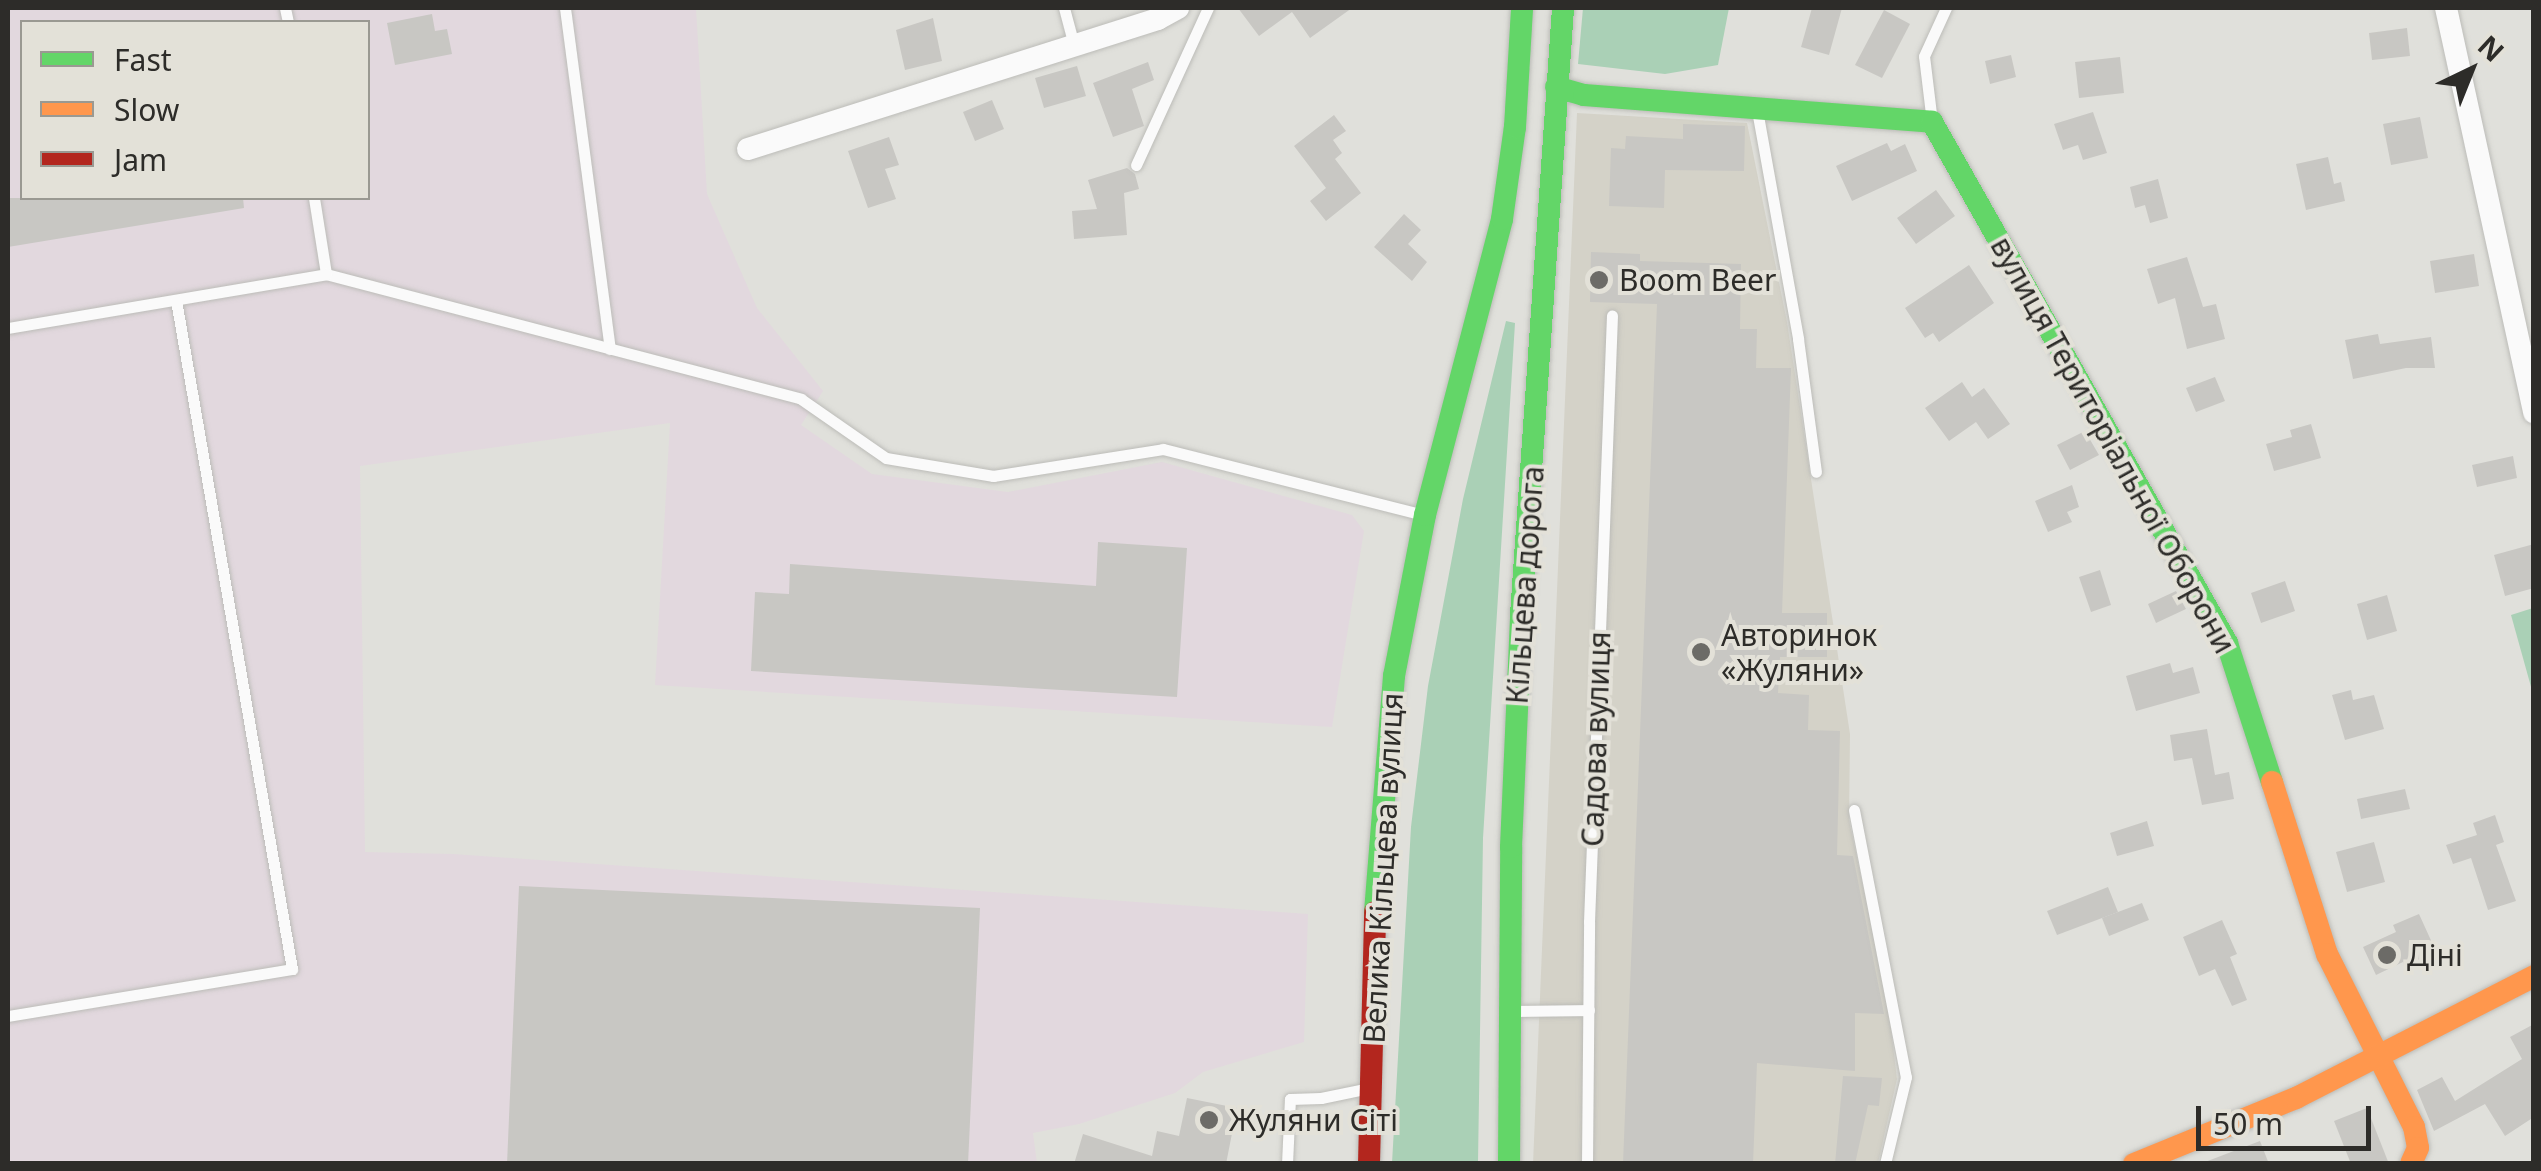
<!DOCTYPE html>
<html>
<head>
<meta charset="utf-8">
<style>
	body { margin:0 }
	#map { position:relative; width:2541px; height:1171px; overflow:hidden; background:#e0e0db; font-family:"Noto Sans",sans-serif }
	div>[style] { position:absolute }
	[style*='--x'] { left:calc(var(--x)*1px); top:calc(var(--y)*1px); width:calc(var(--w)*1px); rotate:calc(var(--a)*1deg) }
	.built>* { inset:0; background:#d4d2c8 }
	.industrial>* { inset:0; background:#e2d8de }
	.green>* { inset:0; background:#aad0b6 }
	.building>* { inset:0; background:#c8c7c3 }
	.roads { filter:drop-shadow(0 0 2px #bcbcb8) drop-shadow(0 0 2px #bcbcb8) }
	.lane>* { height:11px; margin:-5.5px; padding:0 5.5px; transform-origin:5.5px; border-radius:5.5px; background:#fafafa }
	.street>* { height:22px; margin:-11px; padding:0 11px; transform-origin:11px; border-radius:11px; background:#fafafa }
	.fast>* { height:22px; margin:-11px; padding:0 11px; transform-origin:11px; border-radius:11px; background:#63d668 }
	.slow>* { height:22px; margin:-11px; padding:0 11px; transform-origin:11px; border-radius:11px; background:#ff974d }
	.jam>* { height:22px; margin:-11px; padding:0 11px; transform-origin:11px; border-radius:11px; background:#b3261e }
	.dots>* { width:28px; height:28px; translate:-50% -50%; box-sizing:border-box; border:5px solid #e3e1d8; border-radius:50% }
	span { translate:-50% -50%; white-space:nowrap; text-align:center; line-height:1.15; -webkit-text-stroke:8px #e3e1d8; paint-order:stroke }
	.poi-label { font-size:30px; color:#2d2c29 }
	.left { translate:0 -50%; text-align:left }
	.street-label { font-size:30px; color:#2d2c29 }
	.frame { position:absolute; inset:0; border:10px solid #2d2c29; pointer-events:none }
	.legend { position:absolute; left:20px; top:20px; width:350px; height:180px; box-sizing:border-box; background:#e3e1d8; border:2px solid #9a9992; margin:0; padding:12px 18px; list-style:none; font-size:30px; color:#2d2c29 }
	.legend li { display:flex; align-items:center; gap:20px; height:50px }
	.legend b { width:50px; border:2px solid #9a9992 }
	.north { position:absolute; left:2421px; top:20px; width:100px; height:100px; -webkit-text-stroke:8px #e3e1d8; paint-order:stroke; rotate:43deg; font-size:28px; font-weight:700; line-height:40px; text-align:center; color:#2d2c29 }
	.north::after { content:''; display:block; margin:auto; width:35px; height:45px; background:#2d2c29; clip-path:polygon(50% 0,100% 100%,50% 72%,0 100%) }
	.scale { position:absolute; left:2196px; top:1106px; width:175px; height:45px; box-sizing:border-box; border:5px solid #2d2c29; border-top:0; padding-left:12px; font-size:30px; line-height:35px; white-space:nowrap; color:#2d2c29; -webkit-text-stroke:8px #e3e1d8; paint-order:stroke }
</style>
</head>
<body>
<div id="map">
	<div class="built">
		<i style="clip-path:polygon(1577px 113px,1747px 123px,1787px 322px,1850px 734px,1849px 820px,1888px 1004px,1897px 1079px,1878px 1163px,1533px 1164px)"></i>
	</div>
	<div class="industrial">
		<i style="clip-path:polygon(evenodd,8px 8px,696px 8px,707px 194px,757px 308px,823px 391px,801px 425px,872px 474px,1008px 492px,1162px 462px,1352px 515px,1364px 531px,1332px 727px,655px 685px,670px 423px,360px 466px,365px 852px,453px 854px,1308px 914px,1304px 1042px,1203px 1072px,1175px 1093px,1079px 1124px,1033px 1133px,1037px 1163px,8px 1163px,8px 8px,22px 22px,368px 22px,368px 198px,22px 198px,22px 22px)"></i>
	</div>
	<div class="green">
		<i style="clip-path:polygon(1583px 8px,1729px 8px,1718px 65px,1665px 74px,1578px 64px)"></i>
		<i style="clip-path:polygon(1506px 321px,1515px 323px,1483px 838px,1478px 1163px,1392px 1163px,1411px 827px,1428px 686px,1463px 499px)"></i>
		<i style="clip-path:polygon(2533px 608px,2534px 608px,2533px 694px,2511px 615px)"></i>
	</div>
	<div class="building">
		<i style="clip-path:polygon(1238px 8px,1352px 8px,1310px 38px,1292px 12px,1259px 36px)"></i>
		<i style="clip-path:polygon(1812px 8px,1842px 8px,1829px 55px,1801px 47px)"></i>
		<i style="clip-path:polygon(1884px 10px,1910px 24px,1882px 78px,1855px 65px)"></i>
		<i style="clip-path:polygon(432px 14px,435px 31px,447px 29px,452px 54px,395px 65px,387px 23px)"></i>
		<i style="clip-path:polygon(933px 18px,942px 61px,905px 70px,896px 30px)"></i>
		<i style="clip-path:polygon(2407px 28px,2410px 56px,2372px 60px,2369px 33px)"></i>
		<i style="clip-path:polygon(2011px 55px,2016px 77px,1990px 84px,1985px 61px)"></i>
		<i style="clip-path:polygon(2120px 57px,2124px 93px,2079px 98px,2075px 62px)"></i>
		<i style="clip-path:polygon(1148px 62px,1154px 80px,1132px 89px,1144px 126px,1113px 137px,1093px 83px)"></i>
		<i style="clip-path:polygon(1077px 66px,1086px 96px,1044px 108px,1035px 78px)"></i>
		<i style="clip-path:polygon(992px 100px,1004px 129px,975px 141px,963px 112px)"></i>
		<i style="clip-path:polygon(2093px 112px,2107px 153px,2083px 160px,2078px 145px,2063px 150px,2054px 124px)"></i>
		<i style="clip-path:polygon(1334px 115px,1346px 131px,1333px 140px,1342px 153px,1335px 159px,1361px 193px,1326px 221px,1310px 201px,1326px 188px,1294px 146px)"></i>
		<i style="clip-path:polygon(2420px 117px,2428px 158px,2391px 165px,2383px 124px)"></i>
		<i style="clip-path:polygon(1683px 124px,1745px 126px,1744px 171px,1665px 170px,1664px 208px,1609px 206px,1611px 148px,1625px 149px,1626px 136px,1683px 139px)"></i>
		<i style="clip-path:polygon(889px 137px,899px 165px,885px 169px,896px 199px,868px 208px,848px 151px)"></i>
		<i style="clip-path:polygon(1887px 143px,1891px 151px,1905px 144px,1917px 171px,1852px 201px,1836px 166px)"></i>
		<i style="clip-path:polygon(2328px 157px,2334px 184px,2341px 182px,2345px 201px,2306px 210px,2296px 164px)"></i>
		<i style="clip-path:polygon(1127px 168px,1135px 174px,1139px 189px,1124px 193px,1127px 235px,1074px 239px,1072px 211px,1097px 209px,1088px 180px)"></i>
		<i style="clip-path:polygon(2158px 179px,2168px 218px,2150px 223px,2145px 205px,2135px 208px,2130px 187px)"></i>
		<i style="clip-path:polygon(1936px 190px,1955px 216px,1916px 244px,1897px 218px)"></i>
		<i style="clip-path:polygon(8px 198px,243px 198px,244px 208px,8px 247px)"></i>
		<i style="clip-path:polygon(1404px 214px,1421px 230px,1408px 244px,1427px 262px,1412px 281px,1374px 247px)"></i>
		<i style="clip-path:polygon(1591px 252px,1640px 254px,1640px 261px,1741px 264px,1740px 329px,1757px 329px,1756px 368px,1791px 368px,1782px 613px,1827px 613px,1827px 657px,1780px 657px,1778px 693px,1809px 695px,1808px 730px,1840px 731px,1837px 855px,1853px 856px,1884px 1014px,1855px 1013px,1855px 1071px,1757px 1063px,1753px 1164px,1623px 1164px,1657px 304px,1590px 302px)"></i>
		<i style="clip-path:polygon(2474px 254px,2479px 286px,2435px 293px,2430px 261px)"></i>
		<i style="clip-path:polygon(2187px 257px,2203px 307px,2216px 304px,2225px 339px,2187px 349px,2175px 298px,2158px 304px,2147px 269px)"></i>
		<i style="clip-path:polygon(1969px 265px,1994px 303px,1939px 342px,1933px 333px,1925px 338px,1905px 308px)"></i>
		<i style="clip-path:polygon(2378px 334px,2380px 344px,2431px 337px,2435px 368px,2406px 368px,2353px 379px,2345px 340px)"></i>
		<i style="clip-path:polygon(2215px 377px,2225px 401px,2196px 412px,2186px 388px)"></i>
		<i style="clip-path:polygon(1962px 382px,1972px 397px,1984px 388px,2010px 424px,1988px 439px,1976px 422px,1949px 441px,1925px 408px)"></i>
		<i style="clip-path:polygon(2311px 424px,2321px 458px,2274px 471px,2266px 444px,2292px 437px,2290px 430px)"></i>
		<i style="clip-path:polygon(2085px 431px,2099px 455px,2070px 470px,2057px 445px)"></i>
		<i style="clip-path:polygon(2513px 456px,2517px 478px,2477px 487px,2472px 465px)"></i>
		<i style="clip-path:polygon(2072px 485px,2079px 507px,2067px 512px,2072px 522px,2048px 532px,2035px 501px)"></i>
		<i style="clip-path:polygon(1098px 542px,1187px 548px,1177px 697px,751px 671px,755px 592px,789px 594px,790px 564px,1096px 586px)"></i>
		<i style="clip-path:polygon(2534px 544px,2534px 588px,2505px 596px,2494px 555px)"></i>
		<i style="clip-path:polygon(2100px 570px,2111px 605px,2091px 612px,2079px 577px)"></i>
		<i style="clip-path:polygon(2285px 581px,2295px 611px,2261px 623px,2251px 593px)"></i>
		<i style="clip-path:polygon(2176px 591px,2186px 609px,2156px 623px,2148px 604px)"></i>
		<i style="clip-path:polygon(2387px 595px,2397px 631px,2367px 640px,2357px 604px)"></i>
		<i style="clip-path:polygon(2170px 663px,2173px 673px,2193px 667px,2200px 693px,2136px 711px,2126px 676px)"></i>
		<i style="clip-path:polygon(2351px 690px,2353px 700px,2374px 695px,2384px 729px,2345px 740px,2332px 695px)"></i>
		<i style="clip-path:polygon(2207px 729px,2215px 775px,2229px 772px,2234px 799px,2202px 805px,2192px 758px,2174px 761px,2170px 735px)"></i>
		<i style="clip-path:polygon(2405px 789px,2410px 809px,2361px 819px,2357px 799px)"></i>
		<i style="clip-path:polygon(2495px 815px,2504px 842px,2496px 845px,2516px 901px,2488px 910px,2471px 858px,2453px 864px,2446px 845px,2477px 835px,2473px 823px)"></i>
		<i style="clip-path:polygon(2147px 821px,2154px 846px,2117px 856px,2110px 833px)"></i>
		<i style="clip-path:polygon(2374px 842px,2385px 882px,2347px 892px,2336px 852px)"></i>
		<i style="clip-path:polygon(519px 886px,980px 908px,968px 1164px,507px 1164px)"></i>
		<i style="clip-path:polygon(2108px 887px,2118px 912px,2057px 935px,2047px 911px)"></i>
		<i style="clip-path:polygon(2142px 903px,2149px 920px,2109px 936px,2102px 918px)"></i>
		<i style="clip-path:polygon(2419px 914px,2439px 958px,2408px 972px,2403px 962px,2376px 975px,2363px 947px,2396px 932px,2393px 925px)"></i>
		<i style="clip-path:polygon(2222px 920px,2237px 954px,2230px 957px,2247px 1000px,2232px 1006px,2215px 969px,2199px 976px,2183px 937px)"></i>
		<i style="clip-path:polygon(2534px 1024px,2534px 1117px,2505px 1136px,2485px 1104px,2434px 1131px,2417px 1090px,2442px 1077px,2455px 1101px,2522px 1059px,2510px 1037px)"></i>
		<i style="clip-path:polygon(1843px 1076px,1882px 1078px,1879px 1106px,1868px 1105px,1855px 1164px,1835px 1164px)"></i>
		<i style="clip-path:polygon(1187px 1098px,1237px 1108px,1226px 1164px,1074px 1164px,1083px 1134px,1152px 1156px,1157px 1131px,1179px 1136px)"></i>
		<i style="clip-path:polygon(2367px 1108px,2389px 1164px,2351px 1164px,2334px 1121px)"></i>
		<i style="clip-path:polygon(2260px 1141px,2269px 1164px,2205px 1164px,2205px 1162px)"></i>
	</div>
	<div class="roads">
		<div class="lane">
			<i style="--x:285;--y:8;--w:14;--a:78"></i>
			<i style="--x:565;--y:8;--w:344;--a:82.5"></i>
			<i style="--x:1064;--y:8;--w:38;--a:75"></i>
			<i style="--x:1757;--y:110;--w:233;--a:79.8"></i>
			<i style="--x:1798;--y:339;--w:134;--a:82.3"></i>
			<i style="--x:1932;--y:122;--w:66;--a:-96.9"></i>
			<i style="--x:1924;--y:56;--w:53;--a:-65.4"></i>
			<i style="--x:1136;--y:165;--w:173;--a:-65.4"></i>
			<i style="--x:314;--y:198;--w:77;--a:81"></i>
			<i style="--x:326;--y:274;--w:491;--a:14.7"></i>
			<i style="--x:801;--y:399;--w:103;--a:34.8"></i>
			<i style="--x:886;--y:458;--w:109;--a:9.5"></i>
			<i style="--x:993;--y:476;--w:172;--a:-9"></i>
			<i style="--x:1163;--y:449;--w:261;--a:14.2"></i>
			<i style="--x:8;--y:328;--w:323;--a:-9.6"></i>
			<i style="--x:1854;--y:810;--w:272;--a:79"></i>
			<i style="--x:1906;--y:1077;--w:89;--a:103.6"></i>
			<i style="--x:1518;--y:1011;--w:71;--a:-0.8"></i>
			<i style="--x:8;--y:1016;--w:288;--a:-9.4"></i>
			<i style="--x:292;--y:969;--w:679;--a:-99.84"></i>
			<i style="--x:1287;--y:1164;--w:65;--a:-87.4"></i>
			<i style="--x:1290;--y:1099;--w:31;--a:-2"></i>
			<i style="--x:1321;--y:1098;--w:45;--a:-11.6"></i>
			<i style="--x:1587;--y:1164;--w:242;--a:-89.5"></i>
			<i style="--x:1589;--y:922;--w:607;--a:-87.83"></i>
		</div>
		<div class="street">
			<i style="--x:2446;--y:8;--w:414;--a:77.7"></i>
			<i style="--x:748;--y:149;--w:430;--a:-17.6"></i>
			<i style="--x:1158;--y:19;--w:23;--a:-29"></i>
		</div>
		<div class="fast">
			<i style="--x:1556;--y:87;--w:29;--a:16"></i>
			<i style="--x:1584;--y:95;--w:349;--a:4.4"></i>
			<i style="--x:1932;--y:122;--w:599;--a:60.48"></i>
			<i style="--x:2227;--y:643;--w:146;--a:72.1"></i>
			<i style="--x:1375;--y:912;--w:237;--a:-85.4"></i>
			<i style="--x:1394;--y:676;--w:164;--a:-79.1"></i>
			<i style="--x:1425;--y:515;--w:306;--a:-75.4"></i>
			<i style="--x:1502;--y:219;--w:93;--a:-82"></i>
			<i style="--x:1515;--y:127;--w:119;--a:-86.6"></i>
			<i style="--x:1509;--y:1164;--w:317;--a:-89.6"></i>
			<i style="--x:1511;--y:847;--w:232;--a:-87.5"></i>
			<i style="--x:1521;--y:615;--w:608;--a:-86.04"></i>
		</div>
		<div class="slow">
			<i style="--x:2272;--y:782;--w:181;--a:72.3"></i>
			<i style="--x:2327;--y:954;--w:194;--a:63.3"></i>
			<i style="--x:2414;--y:1127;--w:21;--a:79"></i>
			<i style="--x:2418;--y:1148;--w:17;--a:114"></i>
			<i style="--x:2134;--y:1164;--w:175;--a:-22.2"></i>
			<i style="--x:2296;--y:1098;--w:267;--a:-27.1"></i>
		</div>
		<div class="jam">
			<i style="--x:1369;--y:1164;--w:252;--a:-88.6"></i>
		</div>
	</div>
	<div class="dots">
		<i style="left:1599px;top:280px;background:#6c6b67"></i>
		<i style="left:1701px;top:652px;background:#6c6b67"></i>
		<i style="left:2387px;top:955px;background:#6c6b67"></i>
		<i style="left:1209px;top:1120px;background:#6c6b67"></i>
	</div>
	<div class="poi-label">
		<span class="left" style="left:1619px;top:280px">Boom Beer</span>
		<span class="left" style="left:1721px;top:652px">Авторинок<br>«Жуляни»</span>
		<span class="left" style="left:2407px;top:955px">Діні</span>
		<span class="left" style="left:1229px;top:1120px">Жуляни Сіті</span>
	</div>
	<div class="street-label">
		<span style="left:2113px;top:445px;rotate:61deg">вулиця Територіальної Оборони</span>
		<span style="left:1525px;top:585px;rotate:-86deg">Кільцева дорога</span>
		<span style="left:1596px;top:739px;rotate:-88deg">Садова вулиця</span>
		<span style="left:1383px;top:868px;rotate:-87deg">Велика Кільцева вулиця</span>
	</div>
	<div class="frame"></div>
	<ul class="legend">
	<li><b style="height:12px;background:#63d668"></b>Fast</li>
	<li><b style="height:12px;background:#ff974d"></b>Slow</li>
	<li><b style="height:12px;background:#b3261e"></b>Jam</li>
	</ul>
	<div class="north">N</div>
	<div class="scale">50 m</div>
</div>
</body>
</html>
